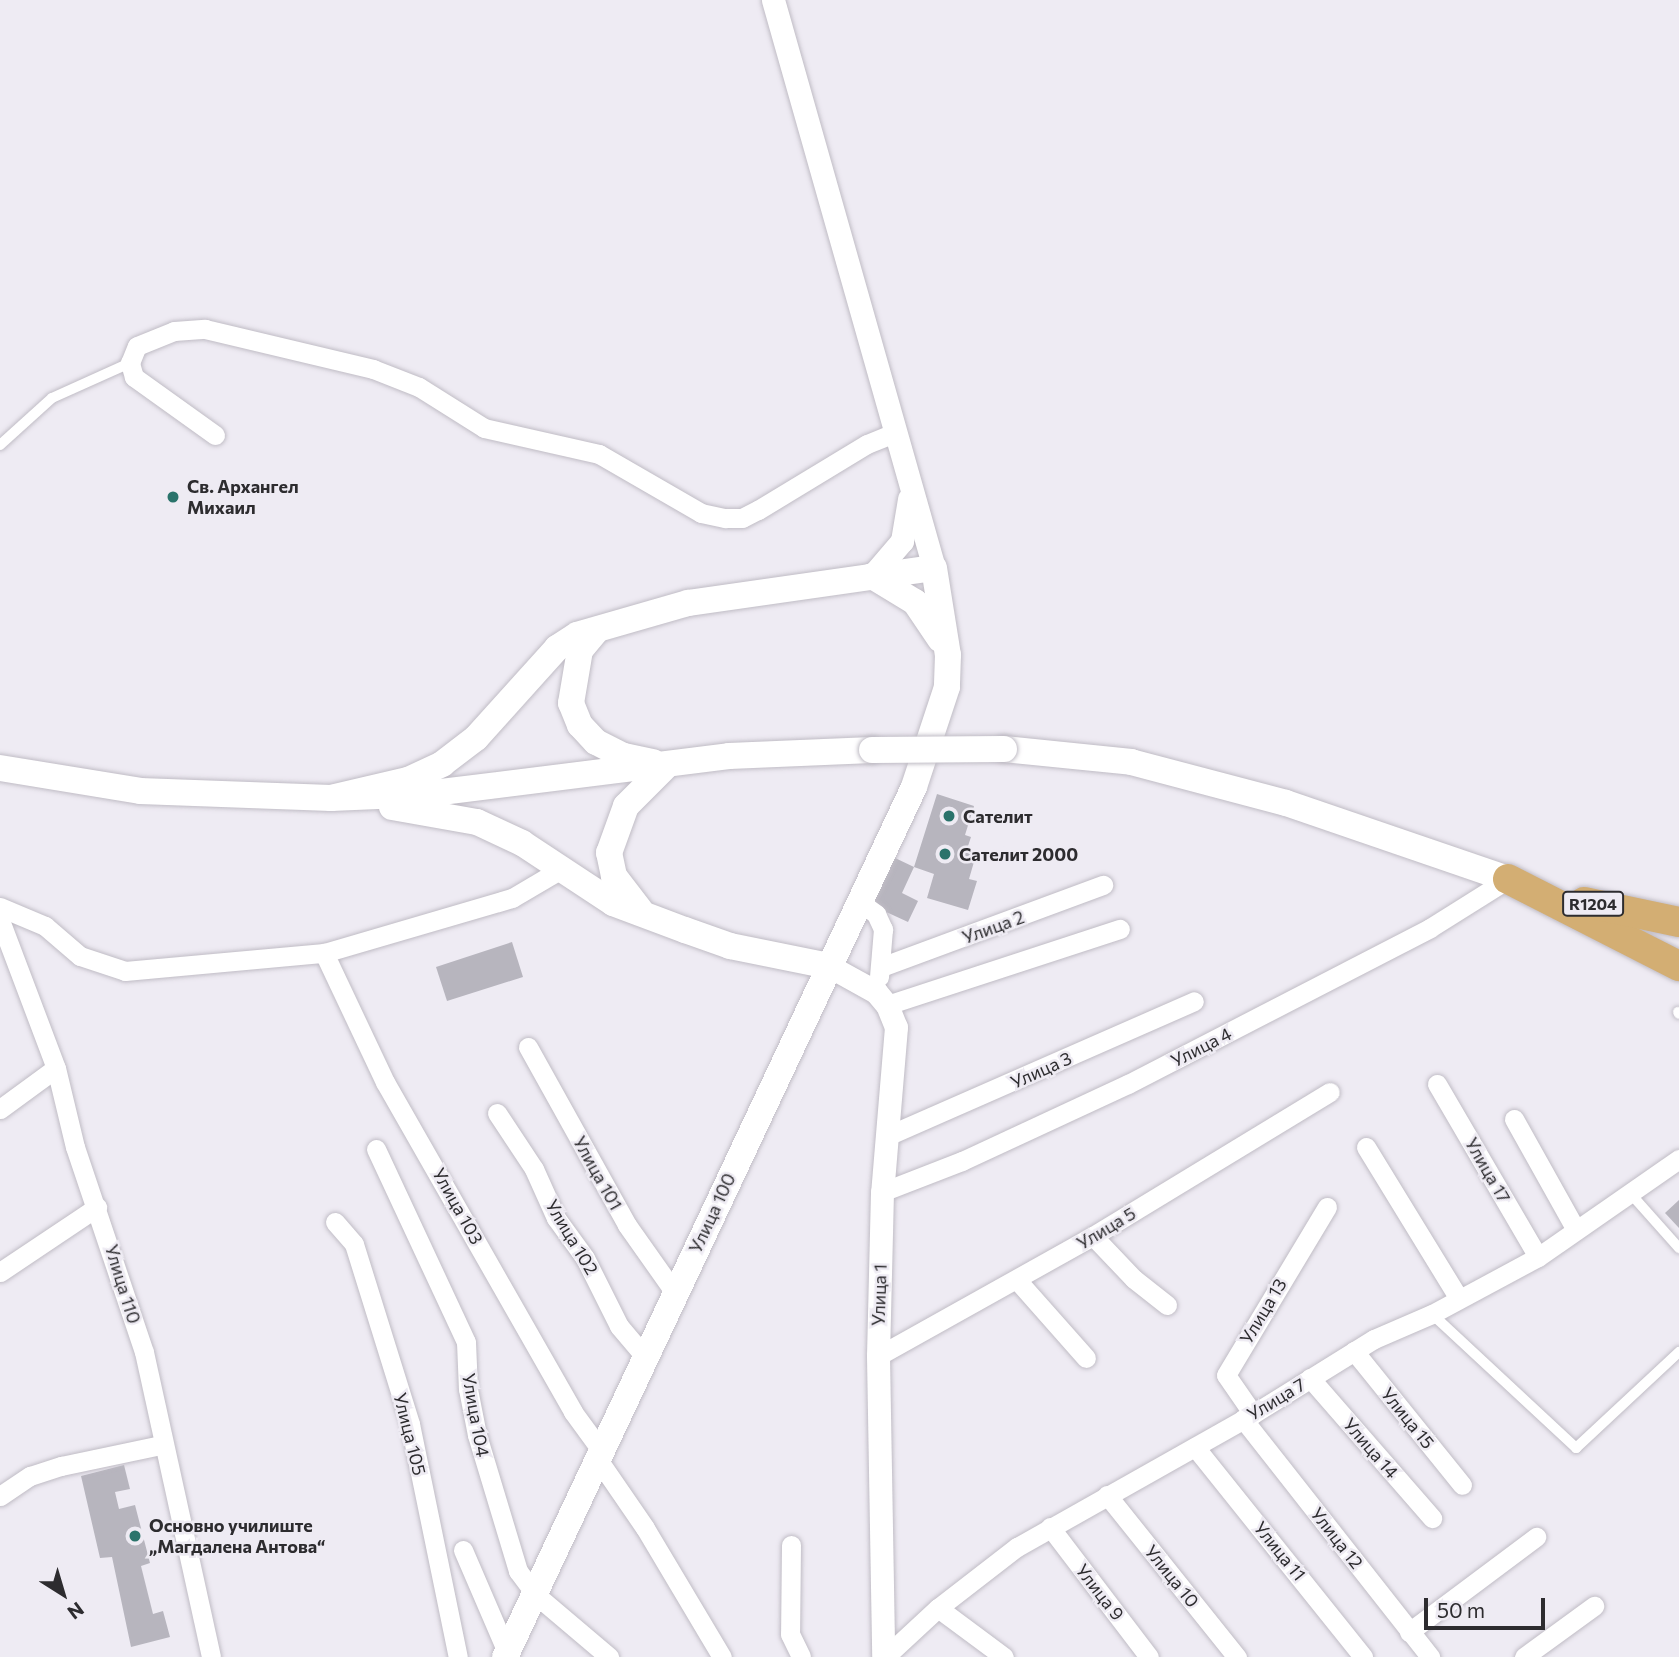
<!DOCTYPE html>
<html>
<head>
<meta charset="utf-8">
<style>
	body { margin:0 }
	#map { position:relative; width:1679px; height:1657px; overflow:hidden; background:#eeebf3; font-family:Commissioner,sans-serif }
	div>[style] { position:absolute }
	[style*='--x'] { left:calc(var(--x)*1px); top:calc(var(--y)*1px); width:calc(var(--w)*1px); rotate:calc(var(--a)*1deg) }
	.building>* { inset:0; background:#b7b5be }
	.roads { filter:drop-shadow(0 0 2px #c0bcc5) drop-shadow(0 0 2px #c0bcc5) }
	.service>* { height:10px; margin:-5px; padding:0 5px; transform-origin:5px; border-radius:5px; background:#fff }
	.minor>* { height:19px; margin:-9.5px; padding:0 9.5px; transform-origin:9.5px; border-radius:9.5px; background:#fff }
	.tertiary>* { height:23px; margin:-11.5px; padding:0 11.5px; transform-origin:11.5px; border-radius:11.5px; background:#fff }
	.secondary>* { height:26px; margin:-13px; padding:0 13px; transform-origin:13px; border-radius:13px; background:#fff }
	.primary>* { height:30px; margin:-15px; padding:0 15px; transform-origin:15px; border-radius:15px; background:#d3ae73 }
	.bridges { filter:drop-shadow(0 0 2px #c0bcc5) drop-shadow(0 0 2px #c0bcc5) }
	.secondary-bridge>* { height:26px; margin:-13px; padding:0 13px; transform-origin:13px; border-radius:13px; background:#fff }
	.dots>* { width:19px; height:19px; translate:-50% -50%; box-sizing:border-box; border:4px solid #eeebf3; border-radius:50% }
	span { translate:-50% -50%; white-space:nowrap; text-align:center; line-height:1.15; -webkit-text-stroke:5px #eeebf3; paint-order:stroke }
	.shield-label span { padding:2px 5px; background:#eeebf3; border:2px solid; border-radius:5px; -webkit-text-stroke-width:0 }
	.shield-label { font-size:16px; color:#2d2c2f; font-weight:700 }
	.poi-label { font-size:18px; color:#2d2c2f; font-weight:700 }
	.left { translate:0 -50%; text-align:left }
	.street-label { font-size:18px; color:#2d2c2f }
	.north { position:absolute; left:28px; top:1559px; width:70px; height:70px; -webkit-text-stroke:5px #eeebf3; paint-order:stroke; rotate:143deg; font-size:19px; font-weight:700; line-height:28px; text-align:center; color:#2d2c2f }
	.north::after { content:''; display:block; margin:auto; width:24px; height:32px; background:#2d2c2f; clip-path:polygon(50% 0,100% 100%,50% 72%,0 100%) }
	.scale { position:absolute; left:1424px; top:1598px; width:121px; height:32px; box-sizing:border-box; border:4px solid #2d2c2f; border-top:0; padding-left:9px; font-size:21px; line-height:24px; white-space:nowrap; color:#2d2c2f; -webkit-text-stroke:5px #eeebf3; paint-order:stroke }
</style>
</head>
<body>
<div id="map">
	<div class="building">
		<i style="clip-path:polygon(937px 794px,974px 806px,965px 835px,971px 837px,966px 852px,976px 855px,969px 879px,977px 881px,968px 910px,927px 898px,934px 874px,914px 867px)"></i>
		<i style="clip-path:polygon(893px 857px,914px 867px,902px 893px,918px 901px,908px 922px,871px 905px)"></i>
		<i style="clip-path:polygon(512px 942px,523px 977px,447px 1001px,436px 967px)"></i>
		<i style="clip-path:polygon(1679px 1200px,1679px 1228px,1665px 1213px)"></i>
		<i style="clip-path:polygon(124px 1465px,130px 1489px,115px 1492px,119px 1509px,135px 1505px,150px 1563px,141px 1566px,153px 1614px,163px 1611px,170px 1637px,131px 1647px,112px 1557px,100px 1558px,81px 1476px)"></i>
	</div>
	<div class="roads">
		<div class="service">
			<i style="--x:0;--y:445;--w:70;--a:-42.1"></i>
			<i style="--x:52;--y:398;--w:85;--a:-24.2"></i>
			<i style="--x:1678;--y:1012;--w:2;--a:63"></i>
			<i style="--x:1630;--y:1193;--w:74;--a:48.3"></i>
			<i style="--x:1432;--y:1314;--w:197;--a:42.9"></i>
			<i style="--x:1576;--y:1448;--w:141;--a:-43"></i>
		</div>
		<div class="minor">
			<i style="--x:215;--y:435;--w:100;--a:-144.4"></i>
			<i style="--x:134;--y:377;--w:15;--a:-106"></i>
			<i style="--x:130;--y:363;--w:18;--a:-68"></i>
			<i style="--x:137;--y:346;--w:40;--a:-22"></i>
			<i style="--x:174;--y:331;--w:31;--a:-4"></i>
			<i style="--x:205;--y:329;--w:173;--a:13.4"></i>
			<i style="--x:373;--y:369;--w:49;--a:21.4"></i>
			<i style="--x:419;--y:387;--w:77;--a:32.2"></i>
			<i style="--x:484;--y:428;--w:118;--a:12.7"></i>
			<i style="--x:599;--y:454;--w:118;--a:30"></i>
			<i style="--x:701;--y:513;--w:25;--a:12"></i>
			<i style="--x:725;--y:518;--w:17;--a:0"></i>
			<i style="--x:742;--y:518;--w:18;--a:-27"></i>
			<i style="--x:758;--y:510;--w:127;--a:-31.2"></i>
			<i style="--x:867;--y:444;--w:29;--a:-22"></i>
			<i style="--x:861;--y:903;--w:19;--a:36"></i>
			<i style="--x:876;--y:914;--w:17;--a:65"></i>
			<i style="--x:883;--y:929;--w:48;--a:94.8"></i>
			<i style="--x:0;--y:907;--w:49;--a:22.9"></i>
			<i style="--x:45;--y:926;--w:46;--a:40.6"></i>
			<i style="--x:80;--y:956;--w:47;--a:18.4"></i>
			<i style="--x:125;--y:971;--w:200;--a:-5.2"></i>
			<i style="--x:324;--y:953;--w:196;--a:-16.3"></i>
			<i style="--x:512;--y:898;--w:59;--a:-30.5"></i>
			<i style="--x:0;--y:920;--w:158;--a:69.3"></i>
			<i style="--x:56;--y:1068;--w:81;--a:76.5"></i>
			<i style="--x:75;--y:1147;--w:216;--a:71.4"></i>
			<i style="--x:144;--y:1352;--w:312;--a:77.6"></i>
			<i style="--x:324;--y:953;--w:143;--a:64.7"></i>
			<i style="--x:385;--y:1082;--w:380;--a:60.3"></i>
			<i style="--x:573;--y:1412;--w:51;--a:53.8"></i>
			<i style="--x:881;--y:967;--w:237;--a:-20.3"></i>
			<i style="--x:887;--y:1005;--w:245;--a:-18.1"></i>
			<i style="--x:528;--y:1047;--w:204;--a:60.9"></i>
			<i style="--x:627;--y:1225;--w:83;--a:54.8"></i>
			<i style="--x:1437;--y:1084;--w:200;--a:59.7"></i>
			<i style="--x:0;--y:1109;--w:69;--a:-36.2"></i>
			<i style="--x:497;--y:1113;--w:67;--a:56.5"></i>
			<i style="--x:534;--y:1169;--w:54;--a:65.8"></i>
			<i style="--x:556;--y:1218;--w:49;--a:54.1"></i>
			<i style="--x:585;--y:1258;--w:76;--a:63.4"></i>
			<i style="--x:619;--y:1326;--w:43;--a:49.7"></i>
			<i style="--x:1514;--y:1119;--w:127;--a:60.8"></i>
			<i style="--x:887;--y:1136;--w:335;--a:-23.7"></i>
			<i style="--x:1366;--y:1147;--w:178;--a:58.5"></i>
			<i style="--x:376;--y:1149;--w:213;--a:65"></i>
			<i style="--x:466;--y:1342;--w:47;--a:87.6"></i>
			<i style="--x:468;--y:1389;--w:47;--a:78.9"></i>
			<i style="--x:477;--y:1435;--w:142;--a:73.2"></i>
			<i style="--x:518;--y:1571;--w:30;--a:53"></i>
			<i style="--x:536;--y:1595;--w:96;--a:40.3"></i>
			<i style="--x:882;--y:1192;--w:86;--a:-21.2"></i>
			<i style="--x:962;--y:1161;--w:183;--a:-24.9"></i>
			<i style="--x:1128;--y:1084;--w:340;--a:-27.3"></i>
			<i style="--x:1430;--y:928;--w:92;--a:-32.1"></i>
			<i style="--x:335;--y:1222;--w:29;--a:49"></i>
			<i style="--x:354;--y:1244;--w:189;--a:72.7"></i>
			<i style="--x:410;--y:1424;--w:238;--a:78.4"></i>
			<i style="--x:1093;--y:1236;--w:59;--a:46.4"></i>
			<i style="--x:1134;--y:1279;--w:42;--a:38.2"></i>
			<i style="--x:0;--y:1272;--w:117;--a:-33.8"></i>
			<i style="--x:1017;--y:1280;--w:104;--a:48.5"></i>
			<i style="--x:1354;--y:1351;--w:172;--a:51.1"></i>
			<i style="--x:878;--y:1356;--w:246;--a:-29.2"></i>
			<i style="--x:1093;--y:1236;--w:277;--a:-31.3"></i>
			<i style="--x:1310;--y:1378;--w:186;--a:48.9"></i>
			<i style="--x:1253;--y:1414;--w:47;--a:-124.7"></i>
			<i style="--x:1226;--y:1375;--w:196;--a:-59"></i>
			<i style="--x:1243;--y:1419;--w:303;--a:51.8"></i>
			<i style="--x:1195;--y:1447;--w:269;--a:51.3"></i>
			<i style="--x:599;--y:1461;--w:81;--a:55.5"></i>
			<i style="--x:645;--y:1528;--w:150;--a:59.2"></i>
			<i style="--x:1107;--y:1495;--w:208;--a:51.3"></i>
			<i style="--x:0;--y:1496;--w:36;--a:-34"></i>
			<i style="--x:30;--y:1476;--w:33;--a:-18"></i>
			<i style="--x:61;--y:1466;--w:102;--a:-11.9"></i>
			<i style="--x:1050;--y:1527;--w:163;--a:52.7"></i>
			<i style="--x:791;--y:1545;--w:89;--a:90.6"></i>
			<i style="--x:790;--y:1634;--w:25;--a:64"></i>
			<i style="--x:463;--y:1550;--w:111;--a:66.7"></i>
			<i style="--x:938;--y:1608;--w:82;--a:36.6"></i>
			<i style="--x:1409;--y:1632;--w:159;--a:-36.8"></i>
			<i style="--x:885;--y:1657;--w:72;--a:-42.8"></i>
			<i style="--x:938;--y:1608;--w:100;--a:-37.7"></i>
			<i style="--x:1017;--y:1547;--w:271;--a:-29.4"></i>
			<i style="--x:1253;--y:1414;--w:142;--a:-31.8"></i>
			<i style="--x:1374;--y:1339;--w:63;--a:-23.3"></i>
			<i style="--x:1432;--y:1314;--w:120;--a:-28.3"></i>
			<i style="--x:1538;--y:1257;--w:172;--a:-34.8"></i>
			<i style="--x:1524;--y:1657;--w:87;--a:-36.1"></i>
		</div>
		<div class="tertiary">
			<i style="--x:773;--y:0;--w:590;--a:74.17"></i>
			<i style="--x:872;--y:576;--w:46;--a:-49.4"></i>
			<i style="--x:902;--y:541;--w:43;--a:-80.5"></i>
			<i style="--x:829;--y:966;--w:54;--a:29"></i>
			<i style="--x:876;--y:992;--w:17;--a:50"></i>
			<i style="--x:887;--y:1005;--w:24;--a:68"></i>
			<i style="--x:896;--y:1027;--w:166;--a:94.8"></i>
			<i style="--x:882;--y:1192;--w:164;--a:91.4"></i>
			<i style="--x:878;--y:1356;--w:301;--a:89"></i>
		</div>
		<div class="secondary">
			<i style="--x:872;--y:576;--w:50;--a:31.2"></i>
			<i style="--x:915;--y:602;--w:45;--a:56"></i>
			<i style="--x:597;--y:630;--w:26;--a:130"></i>
			<i style="--x:580;--y:650;--w:54;--a:99.6"></i>
			<i style="--x:571;--y:703;--w:24;--a:68"></i>
			<i style="--x:580;--y:725;--w:23;--a:47"></i>
			<i style="--x:596;--y:742;--w:31;--a:27"></i>
			<i style="--x:624;--y:756;--w:30;--a:12"></i>
			<i style="--x:1004;--y:749;--w:128;--a:5.8"></i>
			<i style="--x:1131;--y:762;--w:160;--a:14.8"></i>
			<i style="--x:1286;--y:803;--w:235;--a:18.9"></i>
			<i style="--x:0;--y:768;--w:142;--a:9.3"></i>
			<i style="--x:140;--y:791;--w:191;--a:2.1"></i>
			<i style="--x:331;--y:798;--w:94;--a:-2.4"></i>
			<i style="--x:425;--y:794;--w:306;--a:-7.1"></i>
			<i style="--x:729;--y:756;--w:143;--a:-2.4"></i>
			<i style="--x:331;--y:798;--w:79;--a:-13.2"></i>
			<i style="--x:408;--y:780;--w:38;--a:-25"></i>
			<i style="--x:442;--y:764;--w:43;--a:-37.4"></i>
			<i style="--x:476;--y:738;--w:121;--a:-48"></i>
			<i style="--x:557;--y:648;--w:24;--a:-33"></i>
			<i style="--x:577;--y:635;--w:116;--a:-16.1"></i>
			<i style="--x:688;--y:603;--w:248;--a:-8.1"></i>
			<i style="--x:934;--y:568;--w:88;--a:80.9"></i>
			<i style="--x:948;--y:655;--w:32;--a:92"></i>
			<i style="--x:947;--y:687;--w:105;--a:108.3"></i>
			<i style="--x:914;--y:787;--w:961;--a:115.18"></i>
			<i style="--x:392;--y:807;--w:86;--a:10"></i>
			<i style="--x:477;--y:822;--w:50;--a:25"></i>
			<i style="--x:522;--y:843;--w:109;--a:33.4"></i>
			<i style="--x:613;--y:903;--w:77;--a:20.6"></i>
			<i style="--x:685;--y:930;--w:48;--a:19.6"></i>
			<i style="--x:730;--y:946;--w:101;--a:11.4"></i>
			<i style="--x:640;--y:910;--w:43;--a:-127.4"></i>
			<i style="--x:614;--y:876;--w:24;--a:-102"></i>
			<i style="--x:609;--y:853;--w:50;--a:-70.1"></i>
			<i style="--x:626;--y:806;--w:58;--a:-45"></i>
		</div>
		<div class="primary">
			<i style="--x:1508;--y:879;--w:192;--a:27"></i>
			<i style="--x:1584;--y:902;--w:97;--a:11.9"></i>
		</div>
	</div>
	<div class="bridges">
		<div class="secondary-bridge">
			<i style="--x:872;--y:750;--w:132;--a:-0.4"></i>
		</div>
	</div>
	<div class="dots">
		<i style="left:173px;top:497px;background:#2a736b"></i>
		<i style="left:949px;top:816px;background:#2a736b"></i>
		<i style="left:945px;top:854px;background:#2a736b"></i>
		<i style="left:135px;top:1536px;background:#2a736b"></i>
	</div>
	<div class="shield-label">
		<span style="left:1593px;top:904px">R1204</span>
	</div>
	<div class="poi-label">
		<span class="left" style="left:187px;top:497px">Св. Архангел<br>Михаил</span>
		<span class="left" style="left:963px;top:816px">Сателит</span>
		<span class="left" style="left:959px;top:854px">Сателит 2000</span>
		<span class="left" style="left:149px;top:1536px">Основно училиште<br>„Магдалена Антова“</span>
	</div>
	<div class="street-label">
		<span style="left:993px;top:927px;rotate:-20deg">Улица 2</span>
		<span style="left:1201px;top:1047px;rotate:-27deg">Улица 4</span>
		<span style="left:1041px;top:1070px;rotate:-24deg">Улица 3</span>
		<span style="left:1488px;top:1170px;rotate:60deg">Улица 17</span>
		<span style="left:598px;top:1173px;rotate:61deg">Улица 101</span>
		<span style="left:458px;top:1206px;rotate:61deg">Улица 103</span>
		<span style="left:712px;top:1213px;rotate:-65deg">Улица 100</span>
		<span style="left:1106px;top:1228px;rotate:-31deg">Улица 5</span>
		<span style="left:572px;top:1237px;rotate:59deg">Улица 102</span>
		<span style="left:123px;top:1284px;rotate:73deg">Улица 110</span>
		<span style="left:879px;top:1295px;rotate:-88deg">Улица 1</span>
		<span style="left:1263px;top:1311px;rotate:-59deg">Улица 13</span>
		<span style="left:1276px;top:1399px;rotate:-31deg">Улица 7</span>
		<span style="left:476px;top:1415px;rotate:80deg">Улица 104</span>
		<span style="left:1408px;top:1418px;rotate:51deg">Улица 15</span>
		<span style="left:410px;top:1434px;rotate:76deg">Улица 105</span>
		<span style="left:1371px;top:1448px;rotate:49deg">Улица 14</span>
		<span style="left:1337px;top:1538px;rotate:52deg">Улица 12</span>
		<span style="left:1280px;top:1551px;rotate:51deg">Улица 11</span>
		<span style="left:1172px;top:1576px;rotate:51deg">Улица 10</span>
		<span style="left:1100px;top:1592px;rotate:52deg">Улица 9</span>
	</div>
	<div class="north">N</div>
	<div class="scale">50 m</div>
</div>
</body>
</html>
